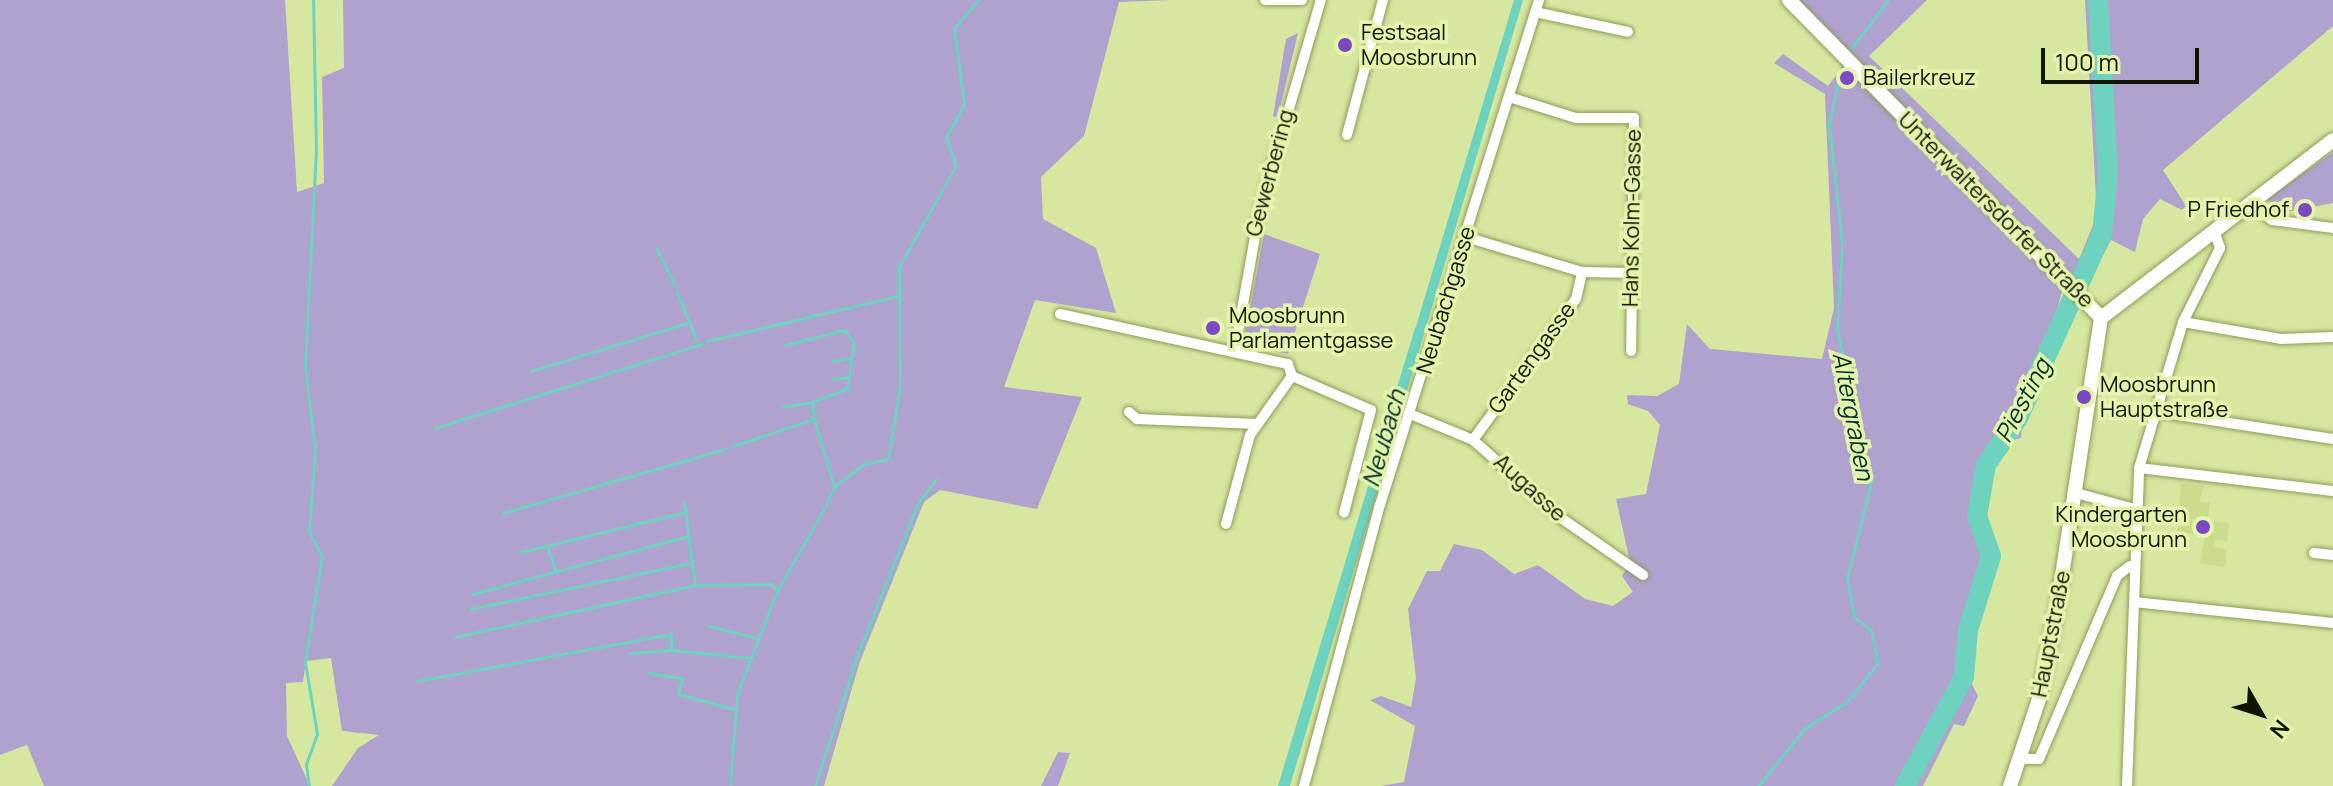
<!DOCTYPE html>
<html>
<head>
<meta charset="utf-8">
<style>
	body { margin:0 }
	#map { position:relative; width:2333px; height:786px; overflow:hidden; background:#d6e7a0; font-family:Manrope,sans-serif }
	div>[style] { position:absolute }
	[style*='--x'] { left:calc(var(--x)*1px); top:calc(var(--y)*1px); width:calc(var(--w)*1px); rotate:calc(var(--a)*1deg) }
	.built>* { inset:0; background:#cadc8d }
	.green>* { inset:0; background:#b0a2cf }
	.water>* { inset:0; background:#6dd2be }
	.stream>* { height:3px; margin:-1.5px; padding:0 1.5px; transform-origin:1.5px; border-radius:1.5px; background:#6dd2be }
	.river>* { height:20px; margin:-10px; padding:0 10px; transform-origin:10px; border-radius:10px; background:#6dd2be }
	.roads { filter:drop-shadow(0 0 2px #8e9c59) drop-shadow(0 0 2px #8e9c59) }
	.minor>* { height:10px; margin:-5px; padding:0 5px; transform-origin:5px; border-radius:5px; background:#fff }
	.major>* { height:14px; margin:-7px; padding:0 7px; transform-origin:7px; border-radius:7px; background:#fff }
	.dots>* { width:22px; height:22px; translate:-50% -50%; box-sizing:border-box; border:4px solid #e4f4ad; border-radius:50% }
	span { translate:-50% -50%; white-space:nowrap; text-align:center; line-height:1.15; -webkit-text-stroke:7px #e4f4ad; paint-order:stroke }
	.poi-label { font-size:22px; color:#101400 }
	.left { translate:0 -50%; text-align:left }
	.right { translate:-100% -50%; text-align:right }
	.street-label { font-size:22px; color:#101400 }
	.water-label { font-size:24px; color:#00322a; font-style:italic }
	.north { position:absolute; left:2221px; top:674px; width:80px; height:80px; -webkit-text-stroke:6px #e4f4ad; paint-order:stroke; rotate:129deg; font-size:22px; font-weight:700; line-height:32px; text-align:center; color:#101400 }
	.north::after { content:''; display:block; margin:auto; width:28px; height:36px; background:#101400; clip-path:polygon(50% 0,100% 100%,50% 72%,0 100%) }
	.scale { position:absolute; left:2041px; top:48px; width:158px; height:36px; box-sizing:border-box; border:4px solid #101400; border-top:0; padding-left:10px; font-size:24px; line-height:28px; white-space:nowrap; color:#101400; -webkit-text-stroke:6px #e4f4ad; paint-order:stroke }
</style>
</head>
<body>
<div id="map">
	<div class="built">
		<i style="clip-path:polygon(2181px 483px,2204px 486px,2199px 502px,2210px 503px,2208px 518px,2197px 519px,2229px 523px,2227px 541px,2215px 540px,2214px 547px,2227px 549px,2225px 567px,2200px 564px,2205px 535px,2177px 532px)"></i>
	</div>
	<div class="green">
		<i style="clip-path:polygon(0 0,285px 0,297px 192px,324px 183px,322px 77px,344px 68px,343px 0,1172px 0,1119px 2px,1084px 136px,1041px 177px,1043px 219px,1096px 248px,1116px 313px,1035px 300px,1004px 387px,1082px 397px,1037px 509px,940px 490px,924px 502px,859px 664px,824px 786px,332px 786px,358px 748px,379px 735px,342px 731px,331px 658px,306px 661px,303px 682px,286px 683px,287px 736px,310px 786px,44px 786px,27px 745px,0 755px)"></i>
		<i style="clip-path:polygon(1795px 0,1927px 0,1869px 56px,2079px 259px,2097px 216px,2085px 0,2333px 0,2333px 26px,2163px 170px,2186px 206px,2182px 210px,2160px 199px,2143px 219px,2135px 252px,2111px 240px,2090px 280px,2062px 291px,2042px 368px,2023px 407px,2021px 438px,1998px 443px,1987px 465px,1984px 513px,1991px 530px,1982px 588px,1964px 624px,1963px 667px,1978px 696px,1964px 726px,1954px 724px,1923px 786px,1380px 786px,1404px 782px,1415px 726px,1370px 700px,1381px 696px,1411px 707px,1416px 678px,1408px 609px,1427px 571px,1440px 571px,1454px 544px,1482px 550px,1514px 574px,1538px 565px,1585px 599px,1613px 606px,1633px 592px,1622px 576px,1630px 562px,1616px 499px,1646px 494px,1660px 425px,1648px 411px,1628px 404px,1627px 395px,1657px 396px,1679px 384px,1687px 324px,1710px 349px,1822px 359px,1834px 308px,1825px 94px,1774px 63px,1783px 54px,1828px 86px,1851px 56px)"></i>
		<i style="clip-path:polygon(1298px 33px,1278px 116px,1273px 117px,1286px 39px)"></i>
		<i style="clip-path:polygon(2333px 152px,2333px 203px,2270px 215px,2274px 204px,2266px 200px)"></i>
		<i style="clip-path:polygon(1264px 234px,1320px 254px,1288px 354px,1256px 348px,1246px 331px)"></i>
		<i style="clip-path:polygon(1058px 752px,1070px 753px,1058px 786px,1041px 786px)"></i>
	</div>
	<div class="water">
		<i style="clip-path:polygon(1514px 0,1523px 0,1290px 786px,1278px 786px)"></i>
	</div>
	<div class="stream">
		<i style="--x:1847;--y:54;--w:68;--a:-52.8"></i>
		<i style="--x:656;--y:248;--w:42;--a:63.4"></i>
		<i style="--x:677;--y:292;--w:56;--a:68"></i>
		<i style="--x:707;--y:341;--w:196;--a:-13.3"></i>
		<i style="--x:785;--y:345;--w:61;--a:-14.3"></i>
		<i style="--x:844;--y:330;--w:16;--a:52"></i>
		<i style="--x:854;--y:343;--w:47;--a:98.7"></i>
		<i style="--x:847;--y:389;--w:37;--a:160"></i>
		<i style="--x:832;--y:361;--w:20;--a:-9"></i>
		<i style="--x:531;--y:371;--w:163;--a:-17.1"></i>
		<i style="--x:833;--y:379;--w:16;--a:-7"></i>
		<i style="--x:783;--y:407;--w:29;--a:-10"></i>
		<i style="--x:812;--y:402;--w:17;--a:83"></i>
		<i style="--x:435;--y:428;--w:279;--a:-17.5"></i>
		<i style="--x:733;--y:446;--w:85;--a:-18.4"></i>
		<i style="--x:814;--y:419;--w:71;--a:73.6"></i>
		<i style="--x:1375;--y:463;--w:141;--a:-73.1"></i>
		<i style="--x:684;--y:503;--w:83;--a:82.4"></i>
		<i style="--x:695;--y:585;--w:76;--a:-0.8"></i>
		<i style="--x:771;--y:584;--w:9;--a:49"></i>
		<i style="--x:825;--y:507;--w:22;--a:-66"></i>
		<i style="--x:834;--y:487;--w:37;--a:-38"></i>
		<i style="--x:863;--y:464;--w:25;--a:-11"></i>
		<i style="--x:888;--y:459;--w:74;--a:-80.7"></i>
		<i style="--x:900;--y:386;--w:119;--a:-90.5"></i>
		<i style="--x:899;--y:267;--w:117;--a:-60.8"></i>
		<i style="--x:956;--y:165;--w:29;--a:-110"></i>
		<i style="--x:946;--y:138;--w:38;--a:-62"></i>
		<i style="--x:964;--y:104;--w:77;--a:-97.5"></i>
		<i style="--x:954;--y:28;--w:37;--a:-49"></i>
		<i style="--x:503;--y:513;--w:231;--a:-16.1"></i>
		<i style="--x:547;--y:545;--w:28;--a:72"></i>
		<i style="--x:521;--y:552;--w:170;--a:-13.6"></i>
		<i style="--x:472;--y:594;--w:225;--a:-15"></i>
		<i style="--x:470;--y:609;--w:226;--a:-11.8"></i>
		<i style="--x:709;--y:626;--w:50;--a:13.8"></i>
		<i style="--x:455;--y:637;--w:246;--a:-12.2"></i>
		<i style="--x:630;--y:653;--w:40;--a:-4.3"></i>
		<i style="--x:649;--y:673;--w:33;--a:9"></i>
		<i style="--x:682;--y:678;--w:16;--a:104"></i>
		<i style="--x:678;--y:694;--w:61;--a:15.2"></i>
		<i style="--x:417;--y:681;--w:258;--a:-10.5"></i>
		<i style="--x:671;--y:634;--w:16;--a:90"></i>
		<i style="--x:671;--y:650;--w:80;--a:5.7"></i>
		<i style="--x:309;--y:786;--w:22;--a:-98"></i>
		<i style="--x:306;--y:764;--w:32;--a:-70"></i>
		<i style="--x:317;--y:734;--w:73;--a:-99.5"></i>
		<i style="--x:305;--y:662;--w:107;--a:-80.9"></i>
		<i style="--x:322;--y:556;--w:27;--a:-118"></i>
		<i style="--x:309;--y:532;--w:81;--a:-85.8"></i>
		<i style="--x:315;--y:451;--w:86;--a:-96.7"></i>
		<i style="--x:305;--y:366;--w:214;--a:-87.1"></i>
		<i style="--x:316;--y:152;--w:152;--a:-91.1"></i>
		<i style="--x:730;--y:786;--w:92;--a:-85.6"></i>
		<i style="--x:737;--y:694;--w:110;--a:-68.8"></i>
		<i style="--x:777;--y:591;--w:95;--a:-60.2"></i>
		<i style="--x:815;--y:786;--w:140;--a:-72.1"></i>
		<i style="--x:858;--y:653;--w:162;--a:-68.2"></i>
		<i style="--x:918;--y:503;--w:30;--a:-53"></i>
		<i style="--x:1758;--y:786;--w:73;--a:-51.1"></i>
		<i style="--x:1804;--y:729;--w:52;--a:-32.5"></i>
		<i style="--x:1848;--y:701;--w:48;--a:-51.7"></i>
		<i style="--x:1878;--y:663;--w:34;--a:-102"></i>
		<i style="--x:1871;--y:630;--w:21;--a:-143"></i>
		<i style="--x:1854;--y:617;--w:40;--a:-100"></i>
		<i style="--x:1847;--y:578;--w:99;--a:-76"></i>
		<i style="--x:1871;--y:482;--w:157;--a:-102.5"></i>
		<i style="--x:1837;--y:329;--w:85;--a:-86.6"></i>
		<i style="--x:1842;--y:244;--w:121;--a:-96.2"></i>
		<i style="--x:1829;--y:124;--w:65;--a:-77.5"></i>
	</div>
	<div class="river">
		<i style="--x:1905;--y:786;--w:124;--a:-61.6"></i>
		<i style="--x:1964;--y:677;--w:47;--a:-85.1"></i>
		<i style="--x:1968;--y:630;--w:77;--a:-72.7"></i>
		<i style="--x:1991;--y:556;--w:42;--a:-109.3"></i>
		<i style="--x:1977;--y:516;--w:52;--a:-80"></i>
		<i style="--x:1986;--y:465;--w:57;--a:-55.8"></i>
		<i style="--x:2018;--y:418;--w:202;--a:-65.5"></i>
		<i style="--x:2102;--y:234;--w:60;--a:-84.3"></i>
		<i style="--x:2108;--y:174;--w:174;--a:-93.3"></i>
	</div>
	<div class="roads">
		<div class="minor">
			<i style="--x:1265;--y:0;--w:37;--a:0"></i>
			<i style="--x:1535;--y:12;--w:95;--a:12.1"></i>
			<i style="--x:1509;--y:97;--w:70;--a:17.4"></i>
			<i style="--x:1576;--y:118;--w:58;--a:0"></i>
			<i style="--x:1634;--y:118;--w:233;--a:90.7"></i>
			<i style="--x:1347;--y:135;--w:140;--a:-75.1"></i>
			<i style="--x:2250;--y:203;--w:28;--a:38"></i>
			<i style="--x:2272;--y:220;--w:62;--a:7.5"></i>
			<i style="--x:1466;--y:237;--w:121;--a:16.8"></i>
			<i style="--x:1582;--y:272;--w:50;--a:1.1"></i>
			<i style="--x:1060;--y:314;--w:233;--a:12.4"></i>
			<i style="--x:1288;--y:364;--w:13;--a:72"></i>
			<i style="--x:1292;--y:376;--w:72;--a:125.4"></i>
			<i style="--x:1250;--y:435;--w:92;--a:105.1"></i>
			<i style="--x:2183;--y:322;--w:99;--a:9.8"></i>
			<i style="--x:2281;--y:339;--w:52;--a:-2.2"></i>
			<i style="--x:1235;--y:349;--w:143;--a:-79.9"></i>
			<i style="--x:1260;--y:208;--w:217;--a:-73.7"></i>
			<i style="--x:1292;--y:376;--w:86;--a:23.3"></i>
			<i style="--x:1371;--y:410;--w:106;--a:104.7"></i>
			<i style="--x:2152;--y:411;--w:183;--a:8.8"></i>
			<i style="--x:1129;--y:412;--w:11;--a:41"></i>
			<i style="--x:1137;--y:419;--w:121;--a:2.4"></i>
			<i style="--x:1410;--y:414;--w:68;--a:22.4"></i>
			<i style="--x:1473;--y:440;--w:118;--a:41.6"></i>
			<i style="--x:1561;--y:518;--w:100;--a:34.8"></i>
			<i style="--x:1473;--y:440;--w:175;--a:-53.9"></i>
			<i style="--x:1576;--y:299;--w:28;--a:-77"></i>
			<i style="--x:2139;--y:468;--w:195;--a:6.8"></i>
			<i style="--x:2076;--y:493;--w:61;--a:15.2"></i>
			<i style="--x:2314;--y:553;--w:19;--a:6"></i>
			<i style="--x:2134;--y:602;--w:200;--a:6"></i>
			<i style="--x:2019;--y:759;--w:20;--a:0"></i>
			<i style="--x:2039;--y:759;--w:199;--a:-66.9"></i>
			<i style="--x:2117;--y:576;--w:16;--a:-38"></i>
			<i style="--x:1304;--y:786;--w:291;--a:-74.9"></i>
			<i style="--x:1380;--y:505;--w:529;--a:-72.52"></i>
			<i style="--x:2127;--y:786;--w:318;--a:-87.8"></i>
			<i style="--x:2139;--y:468;--w:152;--a:-73.2"></i>
			<i style="--x:2183;--y:322;--w:83;--a:-63.4"></i>
			<i style="--x:2220;--y:248;--w:18;--a:-109"></i>
		</div>
		<div class="major">
			<i style="--x:1789;--y:0;--w:445;--a:45.5"></i>
			<i style="--x:2101;--y:318;--w:287;--a:98.6"></i>
			<i style="--x:2058;--y:602;--w:99;--a:101.1"></i>
			<i style="--x:2039;--y:699;--w:92;--a:108.4"></i>
			<i style="--x:2101;--y:318;--w:292;--a:-37.5"></i>
		</div>
	</div>
	<div class="dots">
		<i style="left:1345px;top:45px;background:#7a49c1"></i>
		<i style="left:1847px;top:78px;background:#7a49c1"></i>
		<i style="left:2305px;top:210px;background:#7a49c1"></i>
		<i style="left:1213px;top:328px;background:#7a49c1"></i>
		<i style="left:2084px;top:397px;background:#7a49c1"></i>
		<i style="left:2203px;top:527px;background:#7a49c1"></i>
	</div>
	<div class="poi-label">
		<span class="left" style="left:1361px;top:45px">Festsaal<br>Moosbrunn</span>
		<span class="left" style="left:1863px;top:78px">Bailerkreuz</span>
		<span class="right" style="left:2289px;top:210px">P Friedhof</span>
		<span class="left" style="left:1229px;top:328px">Moosbrunn<br>Parlamentgasse</span>
		<span class="left" style="left:2100px;top:397px">Moosbrunn<br>Hauptstraße</span>
		<span class="right" style="left:2187px;top:527px">Kindergarten<br>Moosbrunn</span>
	</div>
	<div class="street-label">
		<span style="left:1270px;top:173px;rotate:-75deg">Gewerbering</span>
		<span style="left:1996px;top:210px;rotate:45deg">Unterwaltersdorfer Straße</span>
		<span style="left:1632px;top:218px;rotate:-89deg">Hans Kolm-Gasse</span>
		<span style="left:1446px;top:300px;rotate:-73deg">Neubachgasse</span>
		<span style="left:1532px;top:358px;rotate:-54deg">Gartengasse</span>
		<span style="left:1530px;top:488px;rotate:42deg">Augasse</span>
		<span style="left:2051px;top:634px;rotate:-79deg">Hauptstraße</span>
	</div>
	<div class="water-label">
		<span style="left:2022px;top:400px;rotate:-62deg">Piesting</span>
		<span style="left:1854px;top:416px;rotate:79deg">Altergraben</span>
		<span style="left:1383px;top:438px;rotate:-74deg">Neubach</span>
	</div>
	<div class="north">N</div>
	<div class="scale">100 m</div>
</div>
</body>
</html>
